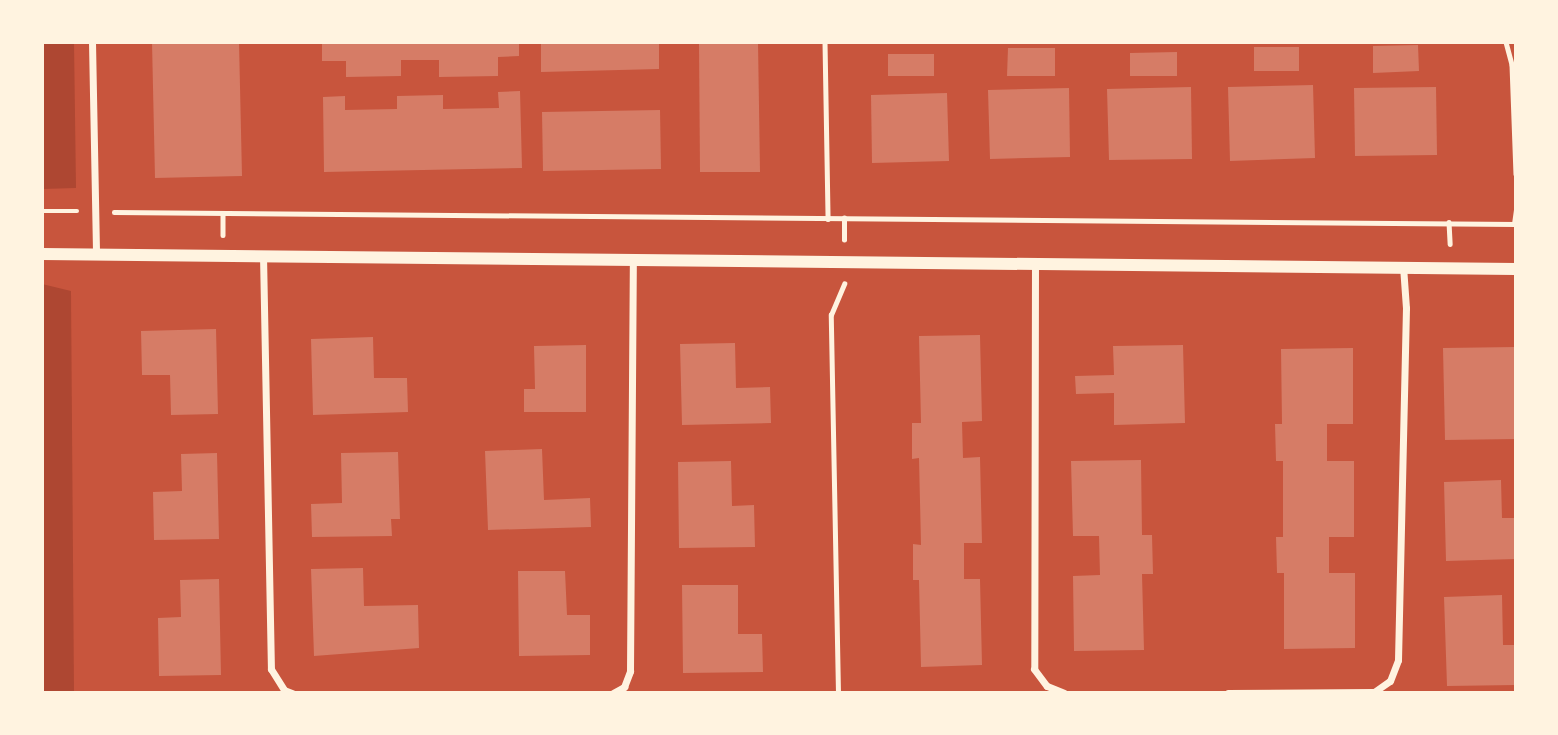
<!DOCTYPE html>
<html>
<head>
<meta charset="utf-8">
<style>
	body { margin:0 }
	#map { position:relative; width:1558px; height:735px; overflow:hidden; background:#c8553d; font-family:Cabin,sans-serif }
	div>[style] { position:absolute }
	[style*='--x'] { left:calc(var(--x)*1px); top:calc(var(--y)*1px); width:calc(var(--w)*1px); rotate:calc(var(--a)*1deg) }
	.green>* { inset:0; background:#ae4732 }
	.building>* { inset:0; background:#d67c66 }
	.path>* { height:4.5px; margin:-2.25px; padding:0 2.25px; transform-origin:2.25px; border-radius:2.25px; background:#fff3e0 }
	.minor>* { height:7px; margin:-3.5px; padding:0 3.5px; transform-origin:3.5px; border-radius:3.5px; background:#fff3e0 }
	.tertiary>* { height:12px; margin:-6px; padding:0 6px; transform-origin:6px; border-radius:6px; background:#fff3e0 }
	span { translate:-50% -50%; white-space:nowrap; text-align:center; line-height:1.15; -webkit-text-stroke:5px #fff3e0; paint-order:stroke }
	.frame { position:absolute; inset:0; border:44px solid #fff3e0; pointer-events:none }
</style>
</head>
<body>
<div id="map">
	<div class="green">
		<i style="clip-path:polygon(42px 42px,74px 42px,76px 188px,42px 189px)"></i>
		<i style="clip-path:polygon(42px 284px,71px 291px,74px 693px,42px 693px)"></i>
	</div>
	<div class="building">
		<i style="clip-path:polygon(152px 42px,239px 42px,242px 176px,155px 178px)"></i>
		<i style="clip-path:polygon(322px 42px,519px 42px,519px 56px,498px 57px,498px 76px,439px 77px,439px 60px,401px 60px,401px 76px,346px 77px,346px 61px,322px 61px)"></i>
		<i style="clip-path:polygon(659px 42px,659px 69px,541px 72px,541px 43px)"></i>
		<i style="clip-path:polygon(699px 42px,758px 42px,760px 172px,700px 172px)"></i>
		<i style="clip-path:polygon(1418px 45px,1419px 71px,1373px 73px,1373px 46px)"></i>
		<i style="clip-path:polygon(1254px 47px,1299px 47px,1299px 71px,1254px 71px)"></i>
		<i style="clip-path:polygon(1008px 48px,1055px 48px,1055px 76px,1007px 76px)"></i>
		<i style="clip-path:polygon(1177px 52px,1177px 76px,1130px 76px,1130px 53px)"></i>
		<i style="clip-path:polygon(888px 54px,934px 54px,934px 76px,888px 76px)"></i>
		<i style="clip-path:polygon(1313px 85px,1315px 158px,1230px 161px,1228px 87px)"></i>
		<i style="clip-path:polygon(1191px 87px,1192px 159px,1109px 160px,1107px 89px)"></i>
		<i style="clip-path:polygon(1436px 87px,1437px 155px,1355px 156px,1354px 88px)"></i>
		<i style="clip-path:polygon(1069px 88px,1070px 157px,990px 159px,988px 90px)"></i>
		<i style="clip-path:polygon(520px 91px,522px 168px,324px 172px,323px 97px,345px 96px,345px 110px,397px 109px,397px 96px,443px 95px,443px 109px,499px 108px,498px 92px)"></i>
		<i style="clip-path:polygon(947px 93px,949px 161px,872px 163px,871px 95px)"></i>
		<i style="clip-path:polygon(660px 110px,661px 169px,543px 171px,542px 112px)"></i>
		<i style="clip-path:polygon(216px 329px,218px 414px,171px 415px,170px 375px,142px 375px,141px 331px)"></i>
		<i style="clip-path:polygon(980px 335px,982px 421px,962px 422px,963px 458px,980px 457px,982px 543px,964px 543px,964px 579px,980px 579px,982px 665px,921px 667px,919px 580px,913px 580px,913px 544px,921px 545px,919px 458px,912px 459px,912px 423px,921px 423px,919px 336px)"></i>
		<i style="clip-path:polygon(373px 337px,374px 378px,407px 378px,408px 412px,313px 415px,311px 339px)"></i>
		<i style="clip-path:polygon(735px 343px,736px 388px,770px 387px,771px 423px,682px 425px,680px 344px)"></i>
		<i style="clip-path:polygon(586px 345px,586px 412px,524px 412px,524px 389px,535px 389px,534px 346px)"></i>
		<i style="clip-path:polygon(1183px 345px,1185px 423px,1114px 425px,1114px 393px,1076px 394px,1075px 376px,1114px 375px,1113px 346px)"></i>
		<i style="clip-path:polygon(1516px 347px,1516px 439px,1445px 440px,1443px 348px)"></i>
		<i style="clip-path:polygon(1353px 348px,1353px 424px,1327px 424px,1327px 461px,1354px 461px,1354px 537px,1329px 537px,1329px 573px,1355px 573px,1355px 648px,1284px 649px,1284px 573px,1277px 573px,1276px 537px,1283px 537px,1283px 461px,1276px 461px,1275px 424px,1282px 424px,1281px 349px)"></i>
		<i style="clip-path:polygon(542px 449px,544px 500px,590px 498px,591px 527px,488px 530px,485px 451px)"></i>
		<i style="clip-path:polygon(398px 452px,400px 519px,391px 519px,392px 536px,312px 537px,311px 504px,342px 503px,341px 453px)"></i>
		<i style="clip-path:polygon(217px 453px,219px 539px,154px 540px,153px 492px,182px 491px,181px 454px)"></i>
		<i style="clip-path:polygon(1141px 460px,1142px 535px,1152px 535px,1153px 574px,1142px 574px,1144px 650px,1074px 651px,1073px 576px,1100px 575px,1099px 536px,1073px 536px,1071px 461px)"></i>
		<i style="clip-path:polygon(731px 461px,732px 506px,754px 505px,755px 547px,679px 548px,678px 462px)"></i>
		<i style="clip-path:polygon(1501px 480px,1502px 518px,1516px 518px,1516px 559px,1446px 561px,1444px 482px)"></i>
		<i style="clip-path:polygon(363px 568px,364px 606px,418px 605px,419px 648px,314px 656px,311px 569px)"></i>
		<i style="clip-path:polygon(518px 571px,565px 571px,567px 615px,590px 615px,590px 655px,519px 656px)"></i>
		<i style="clip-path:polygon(219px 579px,221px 675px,159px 676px,158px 618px,181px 617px,180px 580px)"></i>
		<i style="clip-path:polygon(682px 585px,738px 585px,738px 634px,762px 634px,763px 672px,683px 673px)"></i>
		<i style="clip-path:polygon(1502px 595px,1503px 645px,1516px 645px,1516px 685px,1447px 686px,1444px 597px)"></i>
	</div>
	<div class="path">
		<i style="--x:825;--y:42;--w:177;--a:89"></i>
		<i style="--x:1506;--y:42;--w:24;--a:75"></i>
		<i style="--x:1512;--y:65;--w:109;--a:87.9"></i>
		<i style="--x:42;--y:211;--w:35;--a:0"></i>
		<i style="--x:114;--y:212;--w:1402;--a:0.49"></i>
		<i style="--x:223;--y:214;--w:21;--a:90"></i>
		<i style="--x:1449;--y:222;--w:22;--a:87"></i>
		<i style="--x:1514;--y:224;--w:14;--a:-82"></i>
		<i style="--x:844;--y:240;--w:22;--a:-90"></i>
		<i style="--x:838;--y:693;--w:378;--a:-91.1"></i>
		<i style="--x:831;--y:315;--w:34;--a:-67"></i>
	</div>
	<div class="minor">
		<i style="--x:92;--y:42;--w:212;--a:88.9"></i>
		<i style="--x:263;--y:255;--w:414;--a:88.9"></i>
		<i style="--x:271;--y:669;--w:25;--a:58"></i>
		<i style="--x:284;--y:690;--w:9;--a:21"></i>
		<i style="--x:1035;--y:262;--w:407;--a:90.1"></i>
		<i style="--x:1034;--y:669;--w:21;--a:53"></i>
		<i style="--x:1047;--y:686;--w:18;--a:22"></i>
		<i style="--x:613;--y:693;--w:13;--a:-29"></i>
		<i style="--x:624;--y:687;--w:17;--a:-69"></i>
		<i style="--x:630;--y:671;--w:411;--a:-89.6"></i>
		<i style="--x:1228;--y:693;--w:146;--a:-0.4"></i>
		<i style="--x:1374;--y:692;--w:19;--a:-35"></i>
		<i style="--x:1390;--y:681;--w:22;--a:-69"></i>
		<i style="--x:1398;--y:660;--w:352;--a:-88.7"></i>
		<i style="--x:1406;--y:308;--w:42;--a:-94.1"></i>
	</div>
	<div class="tertiary">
		<i style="--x:42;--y:254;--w:1474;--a:0.58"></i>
	</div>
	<div class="frame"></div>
</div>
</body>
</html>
